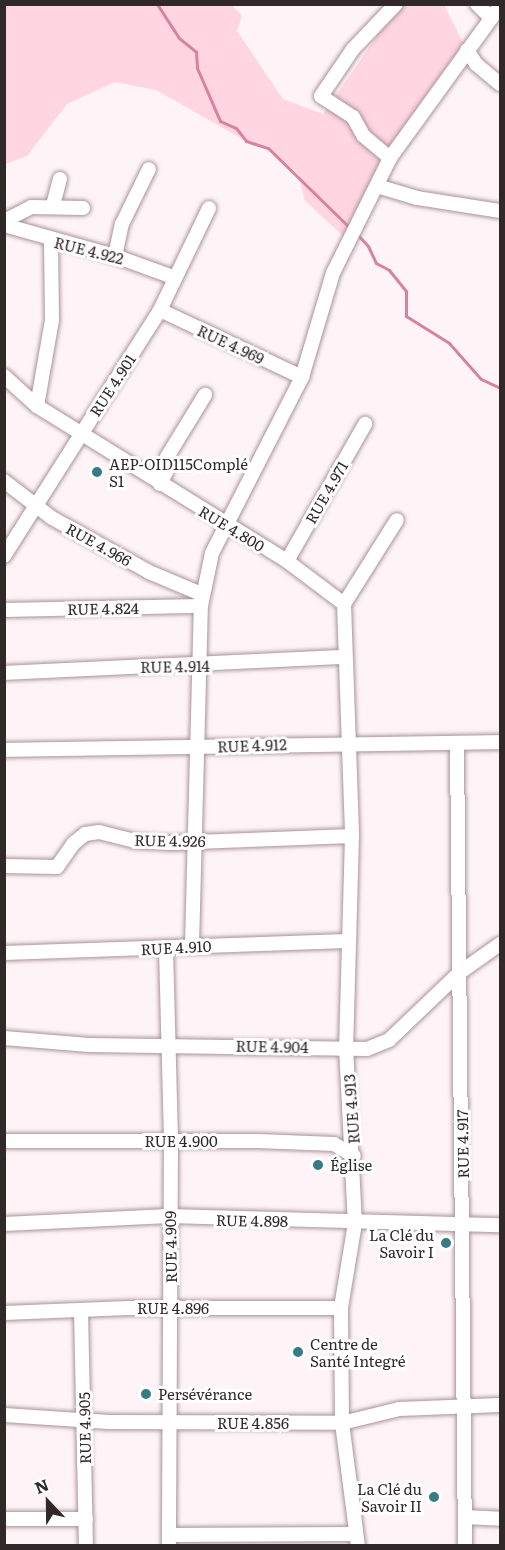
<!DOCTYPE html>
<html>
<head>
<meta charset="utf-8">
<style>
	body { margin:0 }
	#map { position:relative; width:505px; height:1550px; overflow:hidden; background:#fef4f7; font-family:Literata,serif }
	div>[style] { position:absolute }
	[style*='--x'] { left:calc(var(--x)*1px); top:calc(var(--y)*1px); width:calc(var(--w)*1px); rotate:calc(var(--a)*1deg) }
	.green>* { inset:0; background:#fed5e1 }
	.stream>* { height:3px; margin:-1.5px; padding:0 1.5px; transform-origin:1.5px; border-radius:1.5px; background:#d7839e }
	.roads { filter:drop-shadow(0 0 2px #a99399) drop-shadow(0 0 2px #a99399) }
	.minor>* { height:14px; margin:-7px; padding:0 7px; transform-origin:7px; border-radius:7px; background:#fff }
	.dots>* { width:16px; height:16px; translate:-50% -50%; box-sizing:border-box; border:3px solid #fff; border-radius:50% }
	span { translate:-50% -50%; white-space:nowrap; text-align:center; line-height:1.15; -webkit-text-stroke:6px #fff; paint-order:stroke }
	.street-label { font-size:15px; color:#31282a }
	.poi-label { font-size:15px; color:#31282a }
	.left { translate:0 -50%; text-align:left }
	.right { translate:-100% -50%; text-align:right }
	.frame { position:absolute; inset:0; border:6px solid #31282a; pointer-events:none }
	.north { position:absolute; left:18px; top:1472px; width:60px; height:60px; -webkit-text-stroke:4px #fff; paint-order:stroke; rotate:338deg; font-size:16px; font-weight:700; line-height:24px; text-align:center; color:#31282a }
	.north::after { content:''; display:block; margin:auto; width:21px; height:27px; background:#31282a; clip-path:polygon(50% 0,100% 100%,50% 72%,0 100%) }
</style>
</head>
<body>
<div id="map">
	<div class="green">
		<i style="clip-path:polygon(4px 5px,232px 5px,242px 16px,237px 31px,283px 99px,323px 114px,389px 19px,404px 5px,444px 5px,467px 50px,378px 186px,350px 242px,305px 201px,298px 174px,268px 148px,246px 141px,156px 90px,115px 82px,67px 104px,27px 156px,5px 164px)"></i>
	</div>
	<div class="stream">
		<i style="--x:157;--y:4;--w:40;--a:57.1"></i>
		<i style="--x:179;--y:38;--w:22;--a:39"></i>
		<i style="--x:196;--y:52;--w:16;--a:86"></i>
		<i style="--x:197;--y:68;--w:58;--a:66.5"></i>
		<i style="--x:220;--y:121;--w:17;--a:24"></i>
		<i style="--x:236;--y:128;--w:16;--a:52"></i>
		<i style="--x:246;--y:141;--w:23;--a:18"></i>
		<i style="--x:268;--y:148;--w:116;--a:44.3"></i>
		<i style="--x:356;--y:233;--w:18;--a:47"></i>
		<i style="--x:368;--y:246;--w:19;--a:65"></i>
		<i style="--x:376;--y:263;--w:15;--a:28"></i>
		<i style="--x:389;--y:270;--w:27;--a:51"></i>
		<i style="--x:406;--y:291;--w:25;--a:90"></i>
		<i style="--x:406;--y:316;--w:51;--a:32.1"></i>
		<i style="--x:449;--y:343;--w:48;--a:48.4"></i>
		<i style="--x:481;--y:379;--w:21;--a:25"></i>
	</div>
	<div class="roads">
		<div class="minor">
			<i style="--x:477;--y:4;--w:20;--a:45"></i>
			<i style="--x:467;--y:50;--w:17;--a:57"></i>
			<i style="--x:476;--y:64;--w:31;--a:40"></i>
			<i style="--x:390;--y:158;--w:35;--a:-140"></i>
			<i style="--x:363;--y:135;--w:21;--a:-119"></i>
			<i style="--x:353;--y:117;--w:38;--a:-147"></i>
			<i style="--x:321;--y:96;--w:57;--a:-55.8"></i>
			<i style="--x:353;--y:49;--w:62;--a:-46.3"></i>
			<i style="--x:377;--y:186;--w:42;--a:16.7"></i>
			<i style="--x:417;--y:198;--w:84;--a:8.9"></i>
			<i style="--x:53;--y:205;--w:27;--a:-75"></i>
			<i style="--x:4;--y:221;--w:30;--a:-27"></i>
			<i style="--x:31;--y:207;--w:52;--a:1.1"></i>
			<i style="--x:4;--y:225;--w:115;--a:15.6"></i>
			<i style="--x:115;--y:256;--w:62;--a:19.9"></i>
			<i style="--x:115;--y:256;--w:33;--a:-78"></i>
			<i style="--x:122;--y:224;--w:61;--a:-63.9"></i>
			<i style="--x:160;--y:310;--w:157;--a:25.3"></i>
			<i style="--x:4;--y:376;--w:45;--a:42.3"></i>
			<i style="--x:37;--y:406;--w:294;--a:31.8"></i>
			<i style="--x:287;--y:561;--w:71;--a:37"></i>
			<i style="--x:344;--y:604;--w:232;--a:88"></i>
			<i style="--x:352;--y:836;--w:211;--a:91.6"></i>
			<i style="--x:346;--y:1047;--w:176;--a:87.1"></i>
			<i style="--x:355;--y:1223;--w:86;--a:99.4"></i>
			<i style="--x:341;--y:1308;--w:115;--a:89.5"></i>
			<i style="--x:342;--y:1423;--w:124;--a:82.6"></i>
			<i style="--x:37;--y:406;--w:87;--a:-80.1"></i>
			<i style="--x:52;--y:320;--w:79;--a:-90.7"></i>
			<i style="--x:4;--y:481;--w:61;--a:37.6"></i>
			<i style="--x:52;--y:518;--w:111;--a:29.1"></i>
			<i style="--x:149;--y:572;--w:56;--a:22.9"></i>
			<i style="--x:160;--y:484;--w:13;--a:-63"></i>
			<i style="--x:166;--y:472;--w:15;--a:-86"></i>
			<i style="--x:167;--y:457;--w:73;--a:-58.5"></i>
			<i style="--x:4;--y:556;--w:291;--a:-57.6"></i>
			<i style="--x:160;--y:310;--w:113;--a:-64.3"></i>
			<i style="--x:287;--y:561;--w:158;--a:-60.3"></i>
			<i style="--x:344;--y:604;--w:99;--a:-57.8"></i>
			<i style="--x:4;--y:610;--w:197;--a:-1.2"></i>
			<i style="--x:4;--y:673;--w:341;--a:-2.7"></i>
			<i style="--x:457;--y:743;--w:803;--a:89.43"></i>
			<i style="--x:4;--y:750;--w:496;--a:-0.9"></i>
			<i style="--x:4;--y:866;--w:53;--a:1.1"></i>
			<i style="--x:57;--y:867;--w:29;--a:-55"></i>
			<i style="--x:74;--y:843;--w:14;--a:-39"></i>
			<i style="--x:85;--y:834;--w:14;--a:-8"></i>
			<i style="--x:99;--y:832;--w:36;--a:14"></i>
			<i style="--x:134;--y:841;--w:36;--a:3"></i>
			<i style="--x:170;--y:843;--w:182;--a:-2.2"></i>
			<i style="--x:192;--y:945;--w:339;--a:-88.5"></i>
			<i style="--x:201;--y:606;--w:54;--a:-78.3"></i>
			<i style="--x:212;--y:553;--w:198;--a:-62.9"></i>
			<i style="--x:302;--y:377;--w:109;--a:-73.4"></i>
			<i style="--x:333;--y:273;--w:128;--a:-63.6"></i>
			<i style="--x:390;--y:158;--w:188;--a:-54.1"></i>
			<i style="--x:166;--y:949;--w:191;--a:88.5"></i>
			<i style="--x:171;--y:1140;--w:406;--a:90.3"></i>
			<i style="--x:4;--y:953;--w:343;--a:-2"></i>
			<i style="--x:4;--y:1038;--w:85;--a:4.7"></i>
			<i style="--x:89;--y:1045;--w:278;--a:0.8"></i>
			<i style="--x:367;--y:1049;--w:24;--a:-22"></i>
			<i style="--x:389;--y:1040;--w:97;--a:-43.7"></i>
			<i style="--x:459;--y:973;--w:50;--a:-35.3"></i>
			<i style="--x:4;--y:1141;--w:254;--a:0"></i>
			<i style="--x:258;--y:1141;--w:76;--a:2.3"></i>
			<i style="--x:334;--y:1144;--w:23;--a:31"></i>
			<i style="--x:4;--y:1224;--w:165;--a:-2.8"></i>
			<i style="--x:169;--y:1216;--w:331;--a:1.6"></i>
			<i style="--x:81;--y:1310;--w:236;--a:88.8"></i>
			<i style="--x:4;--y:1313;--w:124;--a:-2.3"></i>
			<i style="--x:128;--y:1308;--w:213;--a:0"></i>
			<i style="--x:4;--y:1415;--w:105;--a:3.8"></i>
			<i style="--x:109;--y:1422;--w:233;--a:0.2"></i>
			<i style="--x:342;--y:1423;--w:59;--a:-13.8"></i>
			<i style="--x:399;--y:1409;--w:101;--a:-2.3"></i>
			<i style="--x:465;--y:1517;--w:35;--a:3"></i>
			<i style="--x:4;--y:1519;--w:82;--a:0"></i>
			<i style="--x:169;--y:1535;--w:187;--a:-0.3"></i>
		</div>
	</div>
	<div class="dots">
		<i style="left:97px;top:472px;background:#357c87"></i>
		<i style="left:318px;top:1165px;background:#357c87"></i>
		<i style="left:446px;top:1243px;background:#357c87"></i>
		<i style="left:298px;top:1352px;background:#357c87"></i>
		<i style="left:146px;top:1394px;background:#357c87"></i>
		<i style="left:434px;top:1497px;background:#357c87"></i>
	</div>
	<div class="street-label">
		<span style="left:89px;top:250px;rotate:14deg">RUE 4.922</span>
		<span style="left:231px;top:344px;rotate:25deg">RUE 4.969</span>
		<span style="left:112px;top:385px;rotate:-57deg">RUE 4.901</span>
		<span style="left:326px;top:492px;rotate:-60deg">RUE 4.971</span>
		<span style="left:232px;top:528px;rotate:31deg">RUE 4.800</span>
		<span style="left:99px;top:544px;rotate:29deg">RUE 4.966</span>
		<span style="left:103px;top:608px;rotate:-1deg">RUE 4.824</span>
		<span style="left:175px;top:666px;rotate:-1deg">RUE 4.914</span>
		<span style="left:252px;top:745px;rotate:-2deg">RUE 4.912</span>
		<span style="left:170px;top:840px;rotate:1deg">RUE 4.926</span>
		<span style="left:176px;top:947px;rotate:-3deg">RUE 4.910</span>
		<span style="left:272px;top:1046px;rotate:1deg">RUE 4.904</span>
		<span style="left:351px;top:1109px;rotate:-94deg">RUE 4.913</span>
		<span style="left:181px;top:1141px">RUE 4.900</span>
		<span style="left:462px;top:1144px;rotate:-91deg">RUE 4.917</span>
		<span style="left:252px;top:1220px;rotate:1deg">RUE 4.898</span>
		<span style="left:170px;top:1247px;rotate:-91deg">RUE 4.909</span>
		<span style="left:173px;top:1308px">RUE 4.896</span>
		<span style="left:253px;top:1423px">RUE 4.856</span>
		<span style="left:84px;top:1428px;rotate:-91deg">RUE 4.905</span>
	</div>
	<div class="poi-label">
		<span class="left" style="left:109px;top:472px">AEP-OID115Complé<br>S1</span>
		<span class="left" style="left:330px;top:1165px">Église</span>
		<span class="right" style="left:434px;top:1243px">La Clé du<br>Savoir I</span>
		<span class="left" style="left:310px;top:1352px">Centre de<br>Santé Integré</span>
		<span class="left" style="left:158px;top:1394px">Persévérance</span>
		<span class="right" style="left:422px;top:1497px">La Clé du<br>Savoir II</span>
	</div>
	<div class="frame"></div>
	<div class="north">N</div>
</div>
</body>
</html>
